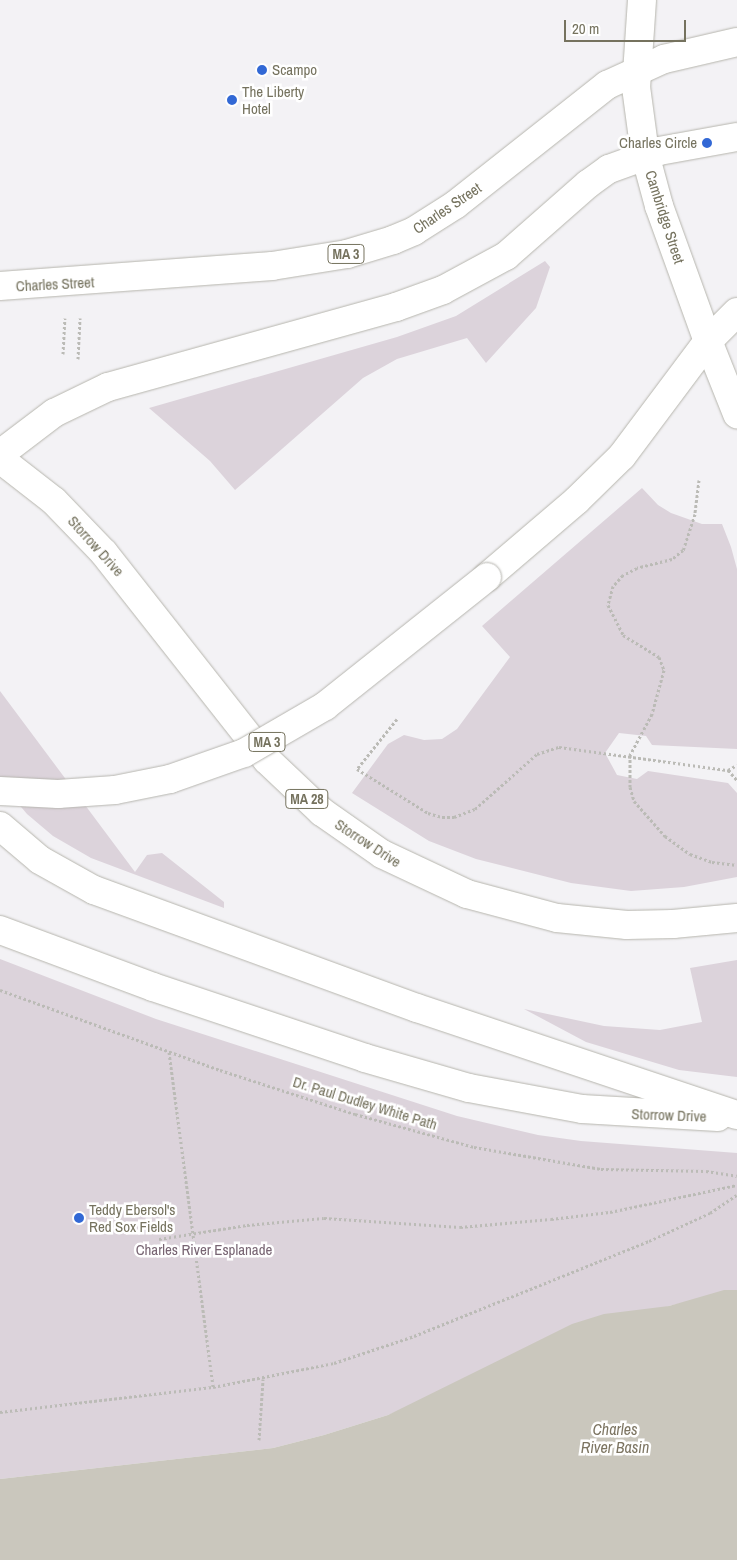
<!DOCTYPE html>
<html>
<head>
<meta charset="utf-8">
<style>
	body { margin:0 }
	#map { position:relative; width:737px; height:1560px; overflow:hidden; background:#f3f2f5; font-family:"Archivo Narrow",sans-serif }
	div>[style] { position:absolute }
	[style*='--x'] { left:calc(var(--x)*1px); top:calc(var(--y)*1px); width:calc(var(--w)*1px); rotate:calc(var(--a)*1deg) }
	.green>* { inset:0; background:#dcd3db }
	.water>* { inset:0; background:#cac7bd }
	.path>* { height:3px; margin-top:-1.5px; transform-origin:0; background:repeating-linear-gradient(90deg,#bbbbb6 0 2.5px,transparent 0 5px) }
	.roads { filter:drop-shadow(0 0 1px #b6b5ad) drop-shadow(0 0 1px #b6b5ad) }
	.primary>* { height:28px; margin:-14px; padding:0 14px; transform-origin:14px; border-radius:14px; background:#fff }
	.trunk>* { height:28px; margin:-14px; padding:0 14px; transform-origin:14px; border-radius:14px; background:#fff }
	.motorway>* { height:28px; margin:-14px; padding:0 14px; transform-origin:14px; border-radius:14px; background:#fff }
	.bridges { filter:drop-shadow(0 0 1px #b6b5af) drop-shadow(0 0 1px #b6b5af) }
	.motorway-bridge>* { height:28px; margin:-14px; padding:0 14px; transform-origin:14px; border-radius:14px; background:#fff }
	.dots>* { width:14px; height:14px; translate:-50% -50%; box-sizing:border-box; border:2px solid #fff; border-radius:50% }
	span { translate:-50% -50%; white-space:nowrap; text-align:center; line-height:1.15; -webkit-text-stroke:5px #fff; paint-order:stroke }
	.shield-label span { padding:1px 4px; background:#fff; border:1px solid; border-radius:4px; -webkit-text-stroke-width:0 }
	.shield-label { font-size:14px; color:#75725e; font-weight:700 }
	.poi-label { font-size:15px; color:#75725e }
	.left { translate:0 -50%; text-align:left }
	.right { translate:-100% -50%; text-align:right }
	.street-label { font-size:15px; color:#75725e }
	.park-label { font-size:15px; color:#786573 }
	.water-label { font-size:16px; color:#7d7562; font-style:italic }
	.scale { position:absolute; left:564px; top:20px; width:122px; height:22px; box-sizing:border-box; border:2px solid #75725e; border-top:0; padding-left:6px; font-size:15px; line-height:18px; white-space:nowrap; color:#75725e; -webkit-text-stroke:4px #fff; paint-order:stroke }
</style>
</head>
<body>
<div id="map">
	<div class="green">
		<i style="clip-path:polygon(545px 261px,550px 267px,536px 308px,486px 363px,467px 338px,397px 359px,363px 378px,235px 490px,210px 461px,149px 408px,397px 337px,456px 316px)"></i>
		<i style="clip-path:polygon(642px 488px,658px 505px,671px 513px,702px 524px,722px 524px,731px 547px,737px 569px,737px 749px,652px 745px,646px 736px,619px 733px,605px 753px,617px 775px,637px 779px,648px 771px,728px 783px,737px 793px,737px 877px,684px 887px,631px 891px,571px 883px,476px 859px,429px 841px,352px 793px,388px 744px,404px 735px,424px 740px,442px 739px,457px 729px,510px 657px,482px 626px)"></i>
		<i style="clip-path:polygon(0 691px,135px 872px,147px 855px,162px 853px,224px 902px,224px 908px,91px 858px,53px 836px,27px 814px,0 782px)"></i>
		<i style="clip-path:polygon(0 959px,156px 1019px,457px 1116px,538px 1135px,581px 1141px,737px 1153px,737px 1290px,669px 1306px,388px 1415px,324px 1435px,273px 1448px,0 1479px)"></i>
		<i style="clip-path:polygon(737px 960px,737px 1077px,679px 1070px,586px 1042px,524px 1009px,604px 1026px,660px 1030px,702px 1022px,690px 968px)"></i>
	</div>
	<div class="water">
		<i style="clip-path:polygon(724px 1290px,737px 1290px,737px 1560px,0 1560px,0 1479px,273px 1448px,324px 1435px,388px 1415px,572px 1324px,604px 1314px,669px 1306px)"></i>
	</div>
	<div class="path">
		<i style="--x:63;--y:354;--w:36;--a:-87"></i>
		<i style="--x:78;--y:359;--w:41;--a:-87.2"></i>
		<i style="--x:699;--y:480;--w:34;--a:97"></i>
		<i style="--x:695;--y:514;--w:38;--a:108"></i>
		<i style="--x:683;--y:550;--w:14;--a:141"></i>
		<i style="--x:672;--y:559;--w:36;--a:166"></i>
		<i style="--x:637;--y:568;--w:16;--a:153"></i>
		<i style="--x:623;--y:575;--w:15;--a:132"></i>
		<i style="--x:613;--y:586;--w:20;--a:105"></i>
		<i style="--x:608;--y:605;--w:34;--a:63"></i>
		<i style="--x:623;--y:635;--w:42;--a:31.4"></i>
		<i style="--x:659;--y:657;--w:14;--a:69"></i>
		<i style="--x:664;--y:670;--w:46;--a:105.3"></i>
		<i style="--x:652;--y:714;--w:47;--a:118.2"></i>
		<i style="--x:630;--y:755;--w:32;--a:90"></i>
		<i style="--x:630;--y:787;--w:15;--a:74"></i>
		<i style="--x:634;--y:801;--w:47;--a:48.5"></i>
		<i style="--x:665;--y:836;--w:31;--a:36"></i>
		<i style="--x:690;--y:854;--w:23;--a:20"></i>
		<i style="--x:712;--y:862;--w:25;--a:7"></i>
		<i style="--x:397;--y:719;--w:64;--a:128.7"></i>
		<i style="--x:357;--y:769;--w:84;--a:31.8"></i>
		<i style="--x:428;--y:813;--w:15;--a:16"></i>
		<i style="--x:442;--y:817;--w:12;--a:0"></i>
		<i style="--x:454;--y:817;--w:22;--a:-21"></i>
		<i style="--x:475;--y:809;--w:83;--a:-41.6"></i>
		<i style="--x:537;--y:754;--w:23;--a:-18"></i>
		<i style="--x:559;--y:747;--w:171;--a:7.8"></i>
		<i style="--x:728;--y:770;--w:10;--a:-29"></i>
		<i style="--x:728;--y:770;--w:13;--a:48"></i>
		<i style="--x:0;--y:990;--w:234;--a:20"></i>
		<i style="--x:220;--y:1070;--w:142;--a:18.1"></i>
		<i style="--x:355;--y:1114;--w:123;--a:15.5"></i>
		<i style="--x:474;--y:1147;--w:129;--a:9.8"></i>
		<i style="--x:601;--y:1169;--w:105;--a:1.1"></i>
		<i style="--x:706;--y:1171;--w:31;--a:9"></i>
		<i style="--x:169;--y:1052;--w:338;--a:82.5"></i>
		<i style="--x:159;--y:1239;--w:89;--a:-9"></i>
		<i style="--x:247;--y:1225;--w:77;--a:-5.2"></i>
		<i style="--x:324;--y:1218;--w:136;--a:3.8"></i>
		<i style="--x:460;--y:1227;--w:91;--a:-5"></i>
		<i style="--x:551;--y:1219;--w:59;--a:-6.8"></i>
		<i style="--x:610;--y:1212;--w:130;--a:-12"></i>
		<i style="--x:0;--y:1412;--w:214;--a:-6.7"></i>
		<i style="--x:213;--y:1387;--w:123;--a:-11.2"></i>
		<i style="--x:334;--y:1363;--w:84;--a:-18.6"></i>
		<i style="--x:414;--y:1336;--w:253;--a:-22"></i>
		<i style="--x:649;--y:1241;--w:67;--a:-24.7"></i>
		<i style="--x:710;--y:1213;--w:32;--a:-34"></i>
		<i style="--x:259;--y:1440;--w:61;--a:-86.2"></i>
	</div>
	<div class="roads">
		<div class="primary">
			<i style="--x:642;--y:0;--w:87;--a:93.9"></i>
			<i style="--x:636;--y:87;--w:68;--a:82.3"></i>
			<i style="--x:645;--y:154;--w:54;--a:74.9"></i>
			<i style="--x:659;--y:206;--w:144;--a:70.1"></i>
		</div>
		<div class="trunk">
			<i style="--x:0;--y:286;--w:273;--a:-4.2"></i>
			<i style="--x:272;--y:266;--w:76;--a:-9.1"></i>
			<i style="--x:347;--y:254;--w:48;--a:-16.9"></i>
			<i style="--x:393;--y:240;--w:23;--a:-23"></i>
			<i style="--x:414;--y:231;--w:49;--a:-32.4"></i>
			<i style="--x:455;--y:205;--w:194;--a:-38.3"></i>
			<i style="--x:607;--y:85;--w:63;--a:-24.5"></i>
			<i style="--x:664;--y:59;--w:75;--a:-13.1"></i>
			<i style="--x:708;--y:341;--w:79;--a:68.3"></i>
		</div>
		<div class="motorway">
			<i style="--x:0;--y:454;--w:68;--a:-37.2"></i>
			<i style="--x:54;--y:413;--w:60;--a:-25.7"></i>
			<i style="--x:108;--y:387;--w:299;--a:-15.5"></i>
			<i style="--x:396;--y:307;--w:50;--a:-19.9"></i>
			<i style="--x:443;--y:290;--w:72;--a:-28.4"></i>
			<i style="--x:506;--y:256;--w:109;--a:-41.3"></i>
			<i style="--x:588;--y:184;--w:26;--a:-36"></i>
			<i style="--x:609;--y:169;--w:53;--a:-19.8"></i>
			<i style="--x:659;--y:151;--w:79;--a:-10.2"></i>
			<i style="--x:0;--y:459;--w:68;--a:37.9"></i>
			<i style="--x:54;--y:501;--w:72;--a:46.1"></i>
			<i style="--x:104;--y:553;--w:263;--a:51.8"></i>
			<i style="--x:267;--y:760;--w:76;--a:43.4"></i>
			<i style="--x:322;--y:812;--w:73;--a:35"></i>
			<i style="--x:382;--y:854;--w:94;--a:25.2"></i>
			<i style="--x:467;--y:894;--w:93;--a:14.9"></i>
			<i style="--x:557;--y:918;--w:70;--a:5.7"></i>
			<i style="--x:627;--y:925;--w:46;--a:-1.2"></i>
			<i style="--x:673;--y:924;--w:64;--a:-5.4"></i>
			<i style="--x:487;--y:577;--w:118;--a:-40.5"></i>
			<i style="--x:577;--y:500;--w:63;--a:-44.4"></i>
			<i style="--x:622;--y:456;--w:144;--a:-53.2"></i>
			<i style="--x:708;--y:341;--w:41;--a:-45"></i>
			<i style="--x:0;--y:826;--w:52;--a:40.4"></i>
			<i style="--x:40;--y:860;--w:62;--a:29.1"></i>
			<i style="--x:94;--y:890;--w:344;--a:20.1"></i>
			<i style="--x:417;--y:1008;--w:337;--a:18.5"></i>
			<i style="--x:0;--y:930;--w:163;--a:20.4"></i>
			<i style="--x:153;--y:987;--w:224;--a:18.5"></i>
			<i style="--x:365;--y:1058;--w:108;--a:16.1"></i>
			<i style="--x:469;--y:1088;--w:115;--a:10.5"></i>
			<i style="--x:582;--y:1109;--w:136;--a:3.4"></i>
		</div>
	</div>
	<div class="bridges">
		<div class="motorway-bridge">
			<i style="--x:0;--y:791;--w:58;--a:3"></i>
			<i style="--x:58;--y:794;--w:57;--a:-4"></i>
			<i style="--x:115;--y:790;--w:56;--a:-11.3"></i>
			<i style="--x:170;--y:779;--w:78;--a:-19.4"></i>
			<i style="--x:244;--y:753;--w:94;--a:-30.1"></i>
			<i style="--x:325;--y:706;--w:207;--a:-38.5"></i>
		</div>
	</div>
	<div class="dots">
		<i style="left:262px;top:70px;background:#3268d5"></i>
		<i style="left:232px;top:100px;background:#3268d5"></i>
		<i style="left:707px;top:143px;background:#3268d5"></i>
		<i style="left:79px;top:1218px;background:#3268d5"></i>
	</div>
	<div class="shield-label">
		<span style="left:346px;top:254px">MA 3</span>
		<span style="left:267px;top:742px">MA 3</span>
		<span style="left:307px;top:799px">MA 28</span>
	</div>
	<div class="poi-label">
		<span class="left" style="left:272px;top:70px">Scampo</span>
		<span class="left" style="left:242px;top:100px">The Liberty<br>Hotel</span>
		<span class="right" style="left:697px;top:143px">Charles Circle</span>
		<span class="left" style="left:89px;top:1218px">Teddy Ebersol's<br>Red Sox Fields</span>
	</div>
	<div class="street-label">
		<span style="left:447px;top:208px;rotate:-34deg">Charles Street</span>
		<span style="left:665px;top:217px;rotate:72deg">Cambridge Street</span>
		<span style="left:55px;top:284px;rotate:-3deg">Charles Street</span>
		<span style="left:96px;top:546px;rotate:48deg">Storrow Drive</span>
		<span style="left:368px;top:843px;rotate:33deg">Storrow Drive</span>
		<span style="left:365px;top:1103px;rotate:17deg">Dr. Paul Dudley White Path</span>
		<span style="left:669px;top:1115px;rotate:2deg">Storrow Drive</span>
	</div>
	<div class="park-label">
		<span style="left:204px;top:1250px">Charles River Esplanade</span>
	</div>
	<div class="water-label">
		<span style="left:615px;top:1438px">Charles<br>River Basin</span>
	</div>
	<div class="scale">20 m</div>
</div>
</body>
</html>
